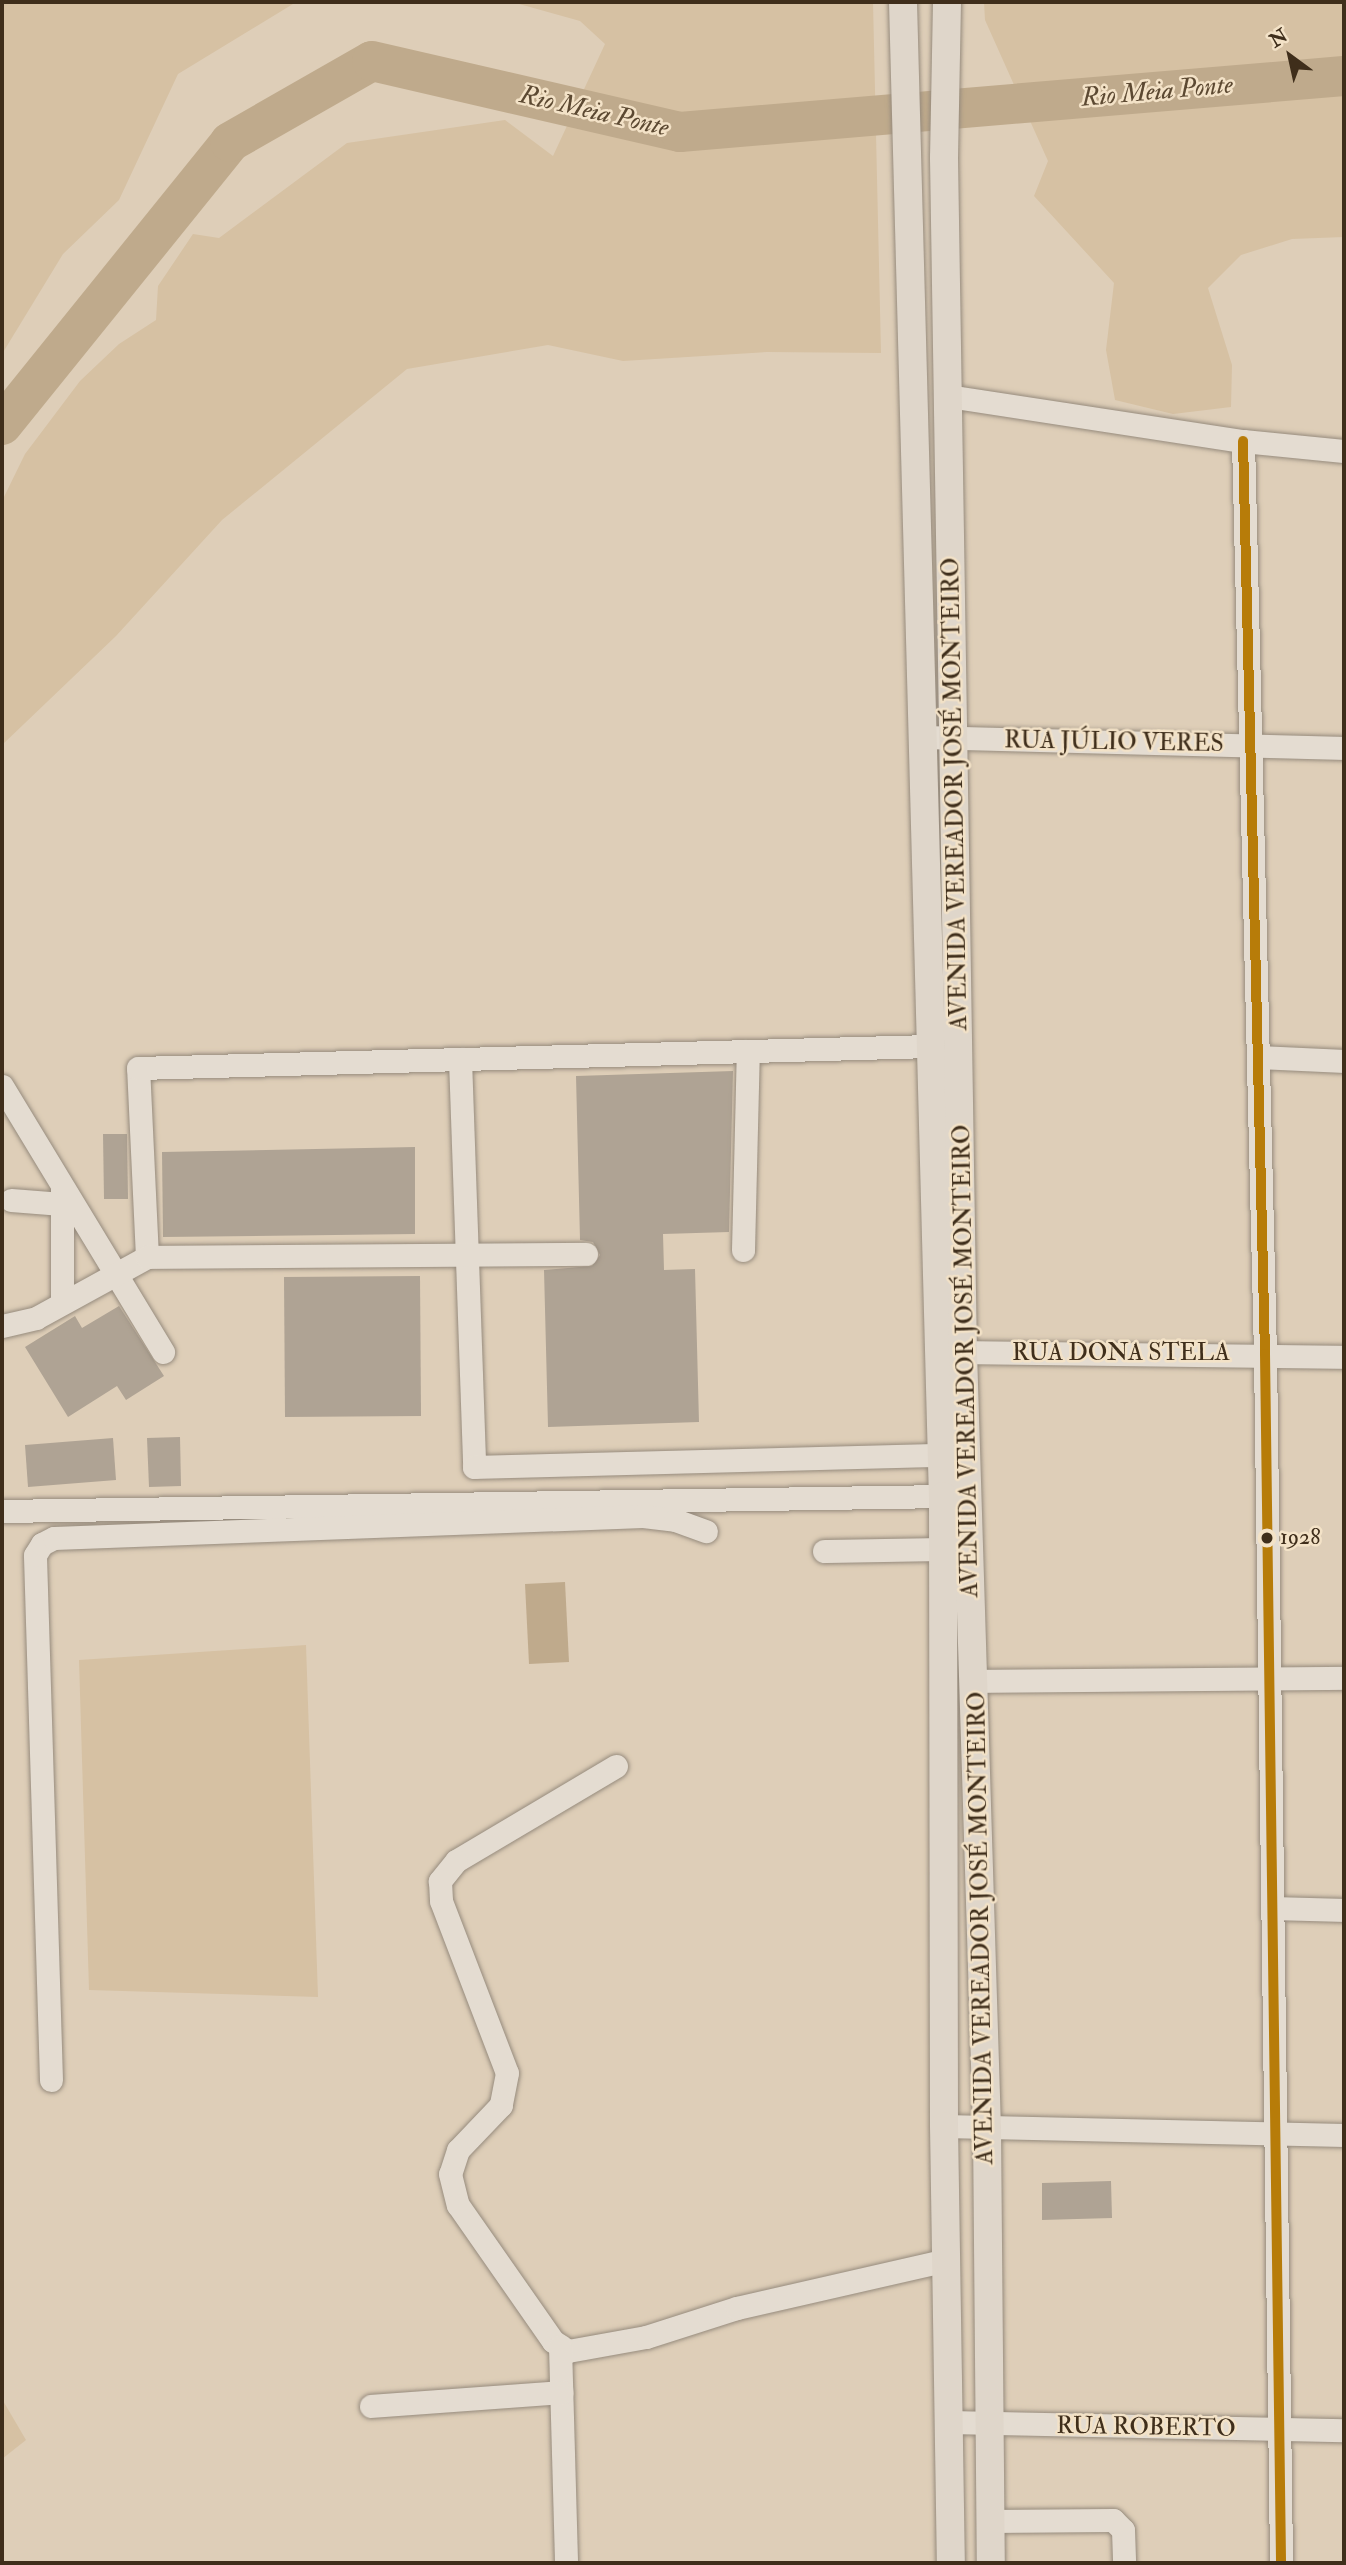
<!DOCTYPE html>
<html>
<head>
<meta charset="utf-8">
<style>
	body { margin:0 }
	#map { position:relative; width:1346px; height:2565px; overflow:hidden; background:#deceb8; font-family:"IM FELL Double Pica",serif }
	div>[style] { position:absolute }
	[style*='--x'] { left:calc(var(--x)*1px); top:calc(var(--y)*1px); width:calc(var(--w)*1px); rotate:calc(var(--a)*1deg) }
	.green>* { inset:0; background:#d6c1a3 }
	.water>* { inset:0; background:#bfaa8c }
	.river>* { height:40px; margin:-20px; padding:0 20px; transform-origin:20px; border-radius:20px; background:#bfaa8c }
	.building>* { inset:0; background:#afa394 }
	.roads { filter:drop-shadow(0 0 2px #968b7d) drop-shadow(0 0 2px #968b7d) }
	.minor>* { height:23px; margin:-11.5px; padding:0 11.5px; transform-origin:11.5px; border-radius:11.5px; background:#e4dcd1 }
	.major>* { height:28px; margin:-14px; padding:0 14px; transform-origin:14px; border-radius:14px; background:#dfd6ca }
	.bus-1>* { height:10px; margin:-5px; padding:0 5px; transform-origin:5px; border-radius:5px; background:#b77c09 }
	.dots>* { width:19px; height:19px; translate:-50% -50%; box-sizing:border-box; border:4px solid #f3e2c7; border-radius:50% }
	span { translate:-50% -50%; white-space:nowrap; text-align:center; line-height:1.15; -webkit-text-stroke:5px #f3e2c7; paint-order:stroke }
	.bus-label { font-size:22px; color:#3f2e1b }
	.left { translate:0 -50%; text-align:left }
	.street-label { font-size:24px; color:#3f2e1b }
	.water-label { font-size:26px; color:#5c4932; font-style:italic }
	.frame { position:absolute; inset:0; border:4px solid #3f2e1b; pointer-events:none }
	.north { position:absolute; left:1255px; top:21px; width:70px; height:70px; -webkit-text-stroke:5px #f3e2c7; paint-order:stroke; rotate:327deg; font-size:19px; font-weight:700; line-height:28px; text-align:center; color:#3f2e1b }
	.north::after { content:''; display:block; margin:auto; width:24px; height:32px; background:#3f2e1b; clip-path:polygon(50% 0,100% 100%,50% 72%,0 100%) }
</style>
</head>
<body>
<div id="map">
	<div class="green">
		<i style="clip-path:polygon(2px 2px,311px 2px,293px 4px,178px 74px,119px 200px,63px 254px,2px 354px)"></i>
		<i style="clip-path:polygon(512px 2px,873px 2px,881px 353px,767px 352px,623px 361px,548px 345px,407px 369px,222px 520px,116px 636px,2px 745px,2px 501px,25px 454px,80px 381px,119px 344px,156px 320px,158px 286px,193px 234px,219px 238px,347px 143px,505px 120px,553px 156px,605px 44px,580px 21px)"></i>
		<i style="clip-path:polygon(984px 2px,1344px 2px,1344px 237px,1292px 239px,1241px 255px,1208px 288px,1232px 365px,1231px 407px,1173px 414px,1115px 400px,1106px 350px,1114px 283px,1034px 196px,1048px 161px,985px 20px)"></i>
		<i style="clip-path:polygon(306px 1645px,318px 1997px,89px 1990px,79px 1660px)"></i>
		<i style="clip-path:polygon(2px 2399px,26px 2440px,2px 2459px)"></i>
	</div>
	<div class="water">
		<i style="clip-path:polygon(565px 1582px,569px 1662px,529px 1664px,525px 1584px)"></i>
	</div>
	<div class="river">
		<i style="--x:2;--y:425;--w:363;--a:-51.1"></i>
		<i style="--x:230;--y:142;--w:163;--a:-29.7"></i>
		<i style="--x:372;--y:61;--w:316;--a:13"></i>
		<i style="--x:680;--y:132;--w:666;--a:-4.82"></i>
	</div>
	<div class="building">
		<i style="clip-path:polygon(733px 1071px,729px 1232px,663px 1234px,664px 1270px,695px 1269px,699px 1422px,548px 1427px,544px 1270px,592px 1266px,600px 1255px,593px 1242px,580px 1240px,576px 1076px)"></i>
		<i style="clip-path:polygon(103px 1134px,127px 1134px,128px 1199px,104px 1199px)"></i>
		<i style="clip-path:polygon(415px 1147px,415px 1234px,163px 1237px,162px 1152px)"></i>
		<i style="clip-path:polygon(420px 1276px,421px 1416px,285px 1417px,284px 1277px)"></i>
		<i style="clip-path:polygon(119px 1306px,164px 1376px,126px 1400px,117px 1386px,68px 1417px,25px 1347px,75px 1316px,82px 1328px)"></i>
		<i style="clip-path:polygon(180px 1437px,181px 1486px,149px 1487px,147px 1438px)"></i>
		<i style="clip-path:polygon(113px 1438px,116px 1480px,28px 1487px,25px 1445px)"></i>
		<i style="clip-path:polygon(1111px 2181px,1112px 2218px,1042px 2220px,1042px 2183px)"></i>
	</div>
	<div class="roads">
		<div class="minor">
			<i style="--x:948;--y:396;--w:298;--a:8.7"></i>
			<i style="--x:1243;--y:441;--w:101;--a:5.7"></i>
			<i style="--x:1243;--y:441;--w:913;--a:88.62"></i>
			<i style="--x:1265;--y:1354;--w:1209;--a:89.24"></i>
			<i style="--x:926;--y:737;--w:418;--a:1.5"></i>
			<i style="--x:1259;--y:1057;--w:85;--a:2.7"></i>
			<i style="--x:460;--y:1059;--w:408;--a:88"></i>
			<i style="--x:474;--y:1467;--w:468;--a:-1.5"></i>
			<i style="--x:2;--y:1086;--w:311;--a:58.8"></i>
			<i style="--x:11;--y:1200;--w:51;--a:4.5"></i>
			<i style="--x:743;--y:1250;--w:199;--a:-88.6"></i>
			<i style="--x:147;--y:1257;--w:189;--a:-92.7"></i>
			<i style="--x:138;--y:1068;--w:794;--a:-1.59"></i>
			<i style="--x:62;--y:1302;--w:114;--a:-90"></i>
			<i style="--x:2;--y:1326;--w:35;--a:-13"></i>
			<i style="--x:36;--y:1318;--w:127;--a:-28.8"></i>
			<i style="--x:147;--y:1257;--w:439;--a:-0.4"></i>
			<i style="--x:948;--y:1352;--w:396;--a:0.7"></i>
			<i style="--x:2;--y:1511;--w:941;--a:-0.91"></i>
			<i style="--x:824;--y:1551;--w:120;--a:-1"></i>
			<i style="--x:975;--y:1681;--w:369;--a:-0.5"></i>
			<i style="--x:616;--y:1766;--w:186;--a:149.3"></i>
			<i style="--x:456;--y:1861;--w:26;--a:129"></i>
			<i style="--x:440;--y:1881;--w:20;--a:87"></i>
			<i style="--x:441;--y:1901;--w:184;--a:69"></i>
			<i style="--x:507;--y:2073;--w:33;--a:101"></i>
			<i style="--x:501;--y:2105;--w:62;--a:133.7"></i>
			<i style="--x:458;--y:2150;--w:25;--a:108"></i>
			<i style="--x:450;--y:2174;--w:32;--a:76"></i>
			<i style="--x:458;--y:2205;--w:166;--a:55.1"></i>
			<i style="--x:553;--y:2341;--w:18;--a:34"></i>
			<i style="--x:568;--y:2351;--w:79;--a:-10.2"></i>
			<i style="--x:646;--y:2337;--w:96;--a:-17.7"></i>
			<i style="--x:737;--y:2308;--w:215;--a:-12.9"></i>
			<i style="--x:1274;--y:1908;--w:70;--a:1.6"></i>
			<i style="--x:51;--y:2080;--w:525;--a:-91.75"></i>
			<i style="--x:35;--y:1555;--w:13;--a:-58"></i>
			<i style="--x:42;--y:1544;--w:13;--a:-27"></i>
			<i style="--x:54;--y:1538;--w:589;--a:-2.14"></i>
			<i style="--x:643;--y:1516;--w:32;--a:7"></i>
			<i style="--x:675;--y:1520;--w:33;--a:20"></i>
			<i style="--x:944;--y:2126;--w:400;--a:1.3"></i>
			<i style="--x:560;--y:2346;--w:217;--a:88.4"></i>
			<i style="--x:371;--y:2406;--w:191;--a:-4.2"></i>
			<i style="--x:948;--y:2422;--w:396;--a:1.2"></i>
			<i style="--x:990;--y:2521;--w:123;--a:-0.5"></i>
			<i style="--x:1113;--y:2520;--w:14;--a:45"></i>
			<i style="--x:1123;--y:2530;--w:33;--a:88"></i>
		</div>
		<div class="major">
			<i style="--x:903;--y:2;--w:1495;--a:88.47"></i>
			<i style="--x:943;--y:1496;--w:630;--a:89.91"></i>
			<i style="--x:944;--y:2126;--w:437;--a:89.1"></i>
			<i style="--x:947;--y:2;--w:156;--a:91.1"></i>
			<i style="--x:944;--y:158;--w:1194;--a:89.09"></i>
			<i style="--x:963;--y:1352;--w:776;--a:88.23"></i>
			<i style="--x:987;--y:2128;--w:435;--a:89.5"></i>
		</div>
	</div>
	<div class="bus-1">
		<i style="--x:1243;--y:441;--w:913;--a:88.62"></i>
		<i style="--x:1265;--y:1354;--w:1209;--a:89.24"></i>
	</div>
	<div class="dots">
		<i style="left:1267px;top:1538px;background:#3f2e1b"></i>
	</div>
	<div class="bus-label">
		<span class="left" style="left:1280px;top:1538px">1928</span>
	</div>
	<div class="street-label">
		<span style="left:1114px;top:742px;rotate:1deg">RUA JÚLIO VERES</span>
		<span style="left:955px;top:794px;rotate:-91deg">AVENIDA VEREADOR JOSÉ MONTEIRO</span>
		<span style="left:1121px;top:1353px">RUA DONA STELA</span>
		<span style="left:966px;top:1361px;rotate:-91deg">AVENIDA VEREADOR JOSÉ MONTEIRO</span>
		<span style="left:981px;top:1928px;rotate:-91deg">AVENIDA VEREADOR JOSÉ MONTEIRO</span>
		<span style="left:1146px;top:2427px;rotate:1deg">RUA ROBERTO</span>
	</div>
	<div class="water-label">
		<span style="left:1157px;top:92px;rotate:-5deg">Rio Meia Ponte</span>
		<span style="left:594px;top:112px;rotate:13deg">Rio Meia Ponte</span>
	</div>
	<div class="frame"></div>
	<div class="north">N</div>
</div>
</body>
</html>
